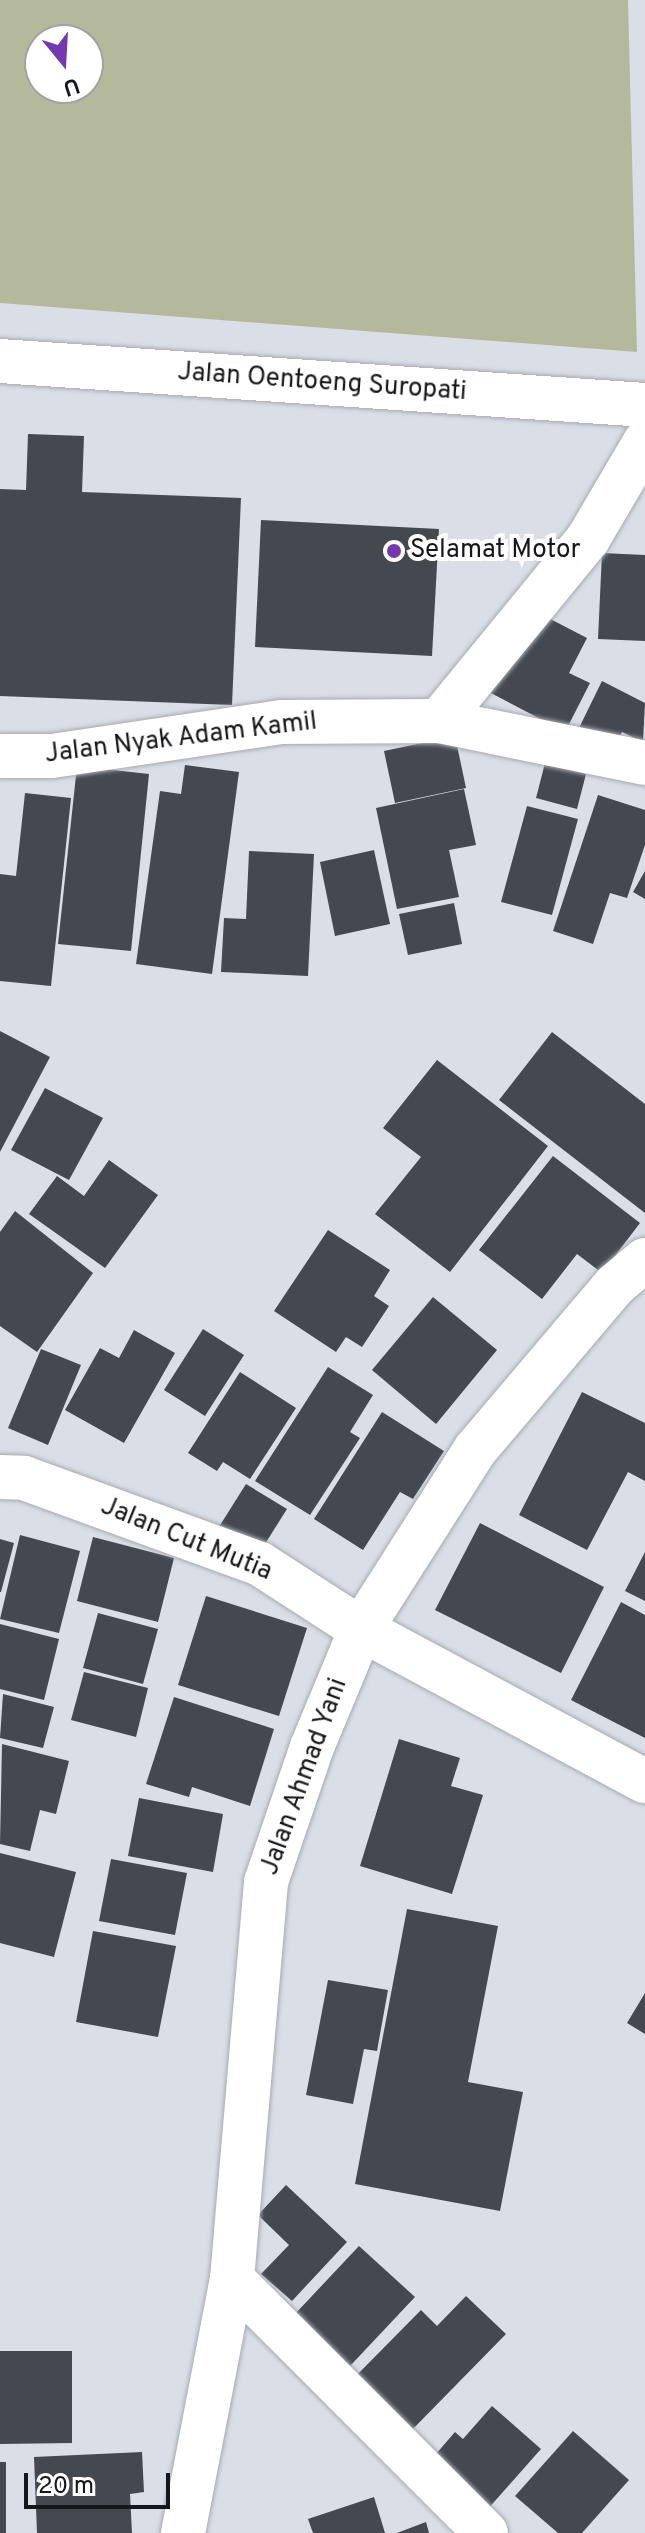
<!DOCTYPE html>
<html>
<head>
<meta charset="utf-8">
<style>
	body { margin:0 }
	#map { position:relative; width:645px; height:2533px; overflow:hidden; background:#dadfe7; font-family:Overpass,sans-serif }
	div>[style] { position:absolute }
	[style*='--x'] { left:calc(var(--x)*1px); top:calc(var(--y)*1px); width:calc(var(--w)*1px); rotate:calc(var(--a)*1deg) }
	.green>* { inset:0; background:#b5b99c }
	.building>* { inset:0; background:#44484f }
	.roads { filter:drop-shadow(0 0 2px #a6aab2) drop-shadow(0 0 2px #a6aab2) }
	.street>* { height:44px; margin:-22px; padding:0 22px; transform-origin:22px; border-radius:22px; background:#fff }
	.secondary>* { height:44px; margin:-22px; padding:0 22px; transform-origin:22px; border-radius:22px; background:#fff }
	.dots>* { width:22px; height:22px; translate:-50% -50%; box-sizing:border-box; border:4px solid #fff; border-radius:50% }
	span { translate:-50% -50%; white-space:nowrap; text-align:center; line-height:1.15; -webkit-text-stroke:8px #fff; paint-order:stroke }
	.street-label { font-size:26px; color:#16171a }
	.poi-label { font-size:26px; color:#16171a }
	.left { translate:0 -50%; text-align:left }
	.north { position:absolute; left:24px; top:24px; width:80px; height:80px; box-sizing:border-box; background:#fff; border:2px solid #a2a2a3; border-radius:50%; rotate:162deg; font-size:22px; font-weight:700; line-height:32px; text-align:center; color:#16171a }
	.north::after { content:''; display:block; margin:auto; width:28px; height:36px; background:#7439af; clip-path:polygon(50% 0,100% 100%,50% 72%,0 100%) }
	.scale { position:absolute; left:24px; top:2473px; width:146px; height:36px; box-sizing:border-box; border:4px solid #16171a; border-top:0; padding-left:10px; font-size:24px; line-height:28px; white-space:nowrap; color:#16171a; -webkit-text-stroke:6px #fff; paint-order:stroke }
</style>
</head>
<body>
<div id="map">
	<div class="green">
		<i style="clip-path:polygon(evenodd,0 0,628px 0,637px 352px,0 303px,0 0,88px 40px,88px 88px,40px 88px,40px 40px,88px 40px)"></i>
	</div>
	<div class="building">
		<i style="clip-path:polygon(28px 434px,84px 436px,82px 492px,241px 498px,232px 705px,0 696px,0 489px,26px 490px)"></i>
		<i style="clip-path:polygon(261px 520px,439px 529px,432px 656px,255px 647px)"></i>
		<i style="clip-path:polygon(602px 553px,645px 555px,645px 641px,598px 639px)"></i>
		<i style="clip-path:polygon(531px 609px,587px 638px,569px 673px,590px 683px,565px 732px,489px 692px)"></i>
		<i style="clip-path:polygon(602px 681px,645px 703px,643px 742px,622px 732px,614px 748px,578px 730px)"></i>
		<i style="clip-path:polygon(455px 736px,466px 788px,395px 803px,384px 751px)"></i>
		<i style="clip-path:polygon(545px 763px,586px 774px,577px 809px,536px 798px)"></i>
		<i style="clip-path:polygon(185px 765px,239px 772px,212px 974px,136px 964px,160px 791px,181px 794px)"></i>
		<i style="clip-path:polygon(77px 766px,149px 774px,131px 951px,58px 944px)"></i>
		<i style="clip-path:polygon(464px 789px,476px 845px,449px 850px,459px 897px,397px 909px,376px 808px)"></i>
		<i style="clip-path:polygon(25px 793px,71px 798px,51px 986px,0 981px,0 874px,16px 876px)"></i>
		<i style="clip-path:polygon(598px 795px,645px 810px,645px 845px,627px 898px,610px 893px,593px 944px,553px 931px)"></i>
		<i style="clip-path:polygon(527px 806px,578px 819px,552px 915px,501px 902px)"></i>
		<i style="clip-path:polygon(374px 850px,390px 924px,335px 936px,320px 862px)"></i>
		<i style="clip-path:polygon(249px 851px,314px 854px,308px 976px,221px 972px,224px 918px,246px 919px)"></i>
		<i style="clip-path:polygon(645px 871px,645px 899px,633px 892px)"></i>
		<i style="clip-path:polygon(454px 903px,462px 944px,408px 955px,399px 914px)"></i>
		<i style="clip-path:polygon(0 1031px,50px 1057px,0 1152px)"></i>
		<i style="clip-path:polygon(552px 1032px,645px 1104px,645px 1213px,499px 1100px)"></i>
		<i style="clip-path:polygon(437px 1060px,548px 1146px,450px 1272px,375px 1214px,421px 1157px,383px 1128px)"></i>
		<i style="clip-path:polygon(45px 1088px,103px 1118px,69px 1180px,11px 1150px)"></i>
		<i style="clip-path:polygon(553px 1156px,640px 1223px,602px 1273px,577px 1254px,542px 1299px,479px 1250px)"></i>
		<i style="clip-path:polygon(109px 1160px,158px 1195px,105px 1268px,29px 1214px,57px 1176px,84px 1196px)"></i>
		<i style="clip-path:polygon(15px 1211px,93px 1273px,37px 1352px,0 1326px,0 1232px)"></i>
		<i style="clip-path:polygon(328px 1230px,390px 1270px,374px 1296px,389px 1306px,362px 1347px,346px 1337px,336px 1352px,274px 1311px)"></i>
		<i style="clip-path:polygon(433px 1297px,497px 1350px,436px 1424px,372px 1370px)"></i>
		<i style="clip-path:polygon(203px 1329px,244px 1355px,205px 1416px,164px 1390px)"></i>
		<i style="clip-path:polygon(134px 1330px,175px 1353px,124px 1443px,65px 1410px,100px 1348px,119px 1358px)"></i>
		<i style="clip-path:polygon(41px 1349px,81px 1365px,48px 1445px,8px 1428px)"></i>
		<i style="clip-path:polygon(328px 1367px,373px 1395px,350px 1432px,360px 1438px,310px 1515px,255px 1481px)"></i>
		<i style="clip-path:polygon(240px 1372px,296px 1408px,250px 1479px,223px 1462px,217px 1471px,188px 1453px)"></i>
		<i style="clip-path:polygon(582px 1392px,645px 1423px,645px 1481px,628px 1472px,587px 1550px,519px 1515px)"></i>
		<i style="clip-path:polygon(382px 1412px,444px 1451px,413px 1499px,400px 1492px,363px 1550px,314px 1519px)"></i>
		<i style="clip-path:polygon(246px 1484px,287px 1509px,258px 1555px,217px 1530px)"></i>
		<i style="clip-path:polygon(480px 1523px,604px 1587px,561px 1673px,435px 1610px)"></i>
		<i style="clip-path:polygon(20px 1535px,80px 1551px,59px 1633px,0 1619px)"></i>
		<i style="clip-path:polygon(93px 1537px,174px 1558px,158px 1622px,77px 1601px)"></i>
		<i style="clip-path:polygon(0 1539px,14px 1543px,1px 1592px,0 1592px)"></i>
		<i style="clip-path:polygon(645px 1552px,645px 1601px,625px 1591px)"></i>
		<i style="clip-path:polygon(206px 1596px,307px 1628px,279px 1716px,178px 1685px)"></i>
		<i style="clip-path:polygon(621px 1602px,645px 1615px,645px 1738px,571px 1700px)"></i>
		<i style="clip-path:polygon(98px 1613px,158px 1629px,143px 1684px,83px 1668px)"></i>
		<i style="clip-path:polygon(0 1624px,59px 1639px,44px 1700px,0 1689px)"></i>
		<i style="clip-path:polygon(84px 1672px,148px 1688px,136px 1737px,71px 1720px)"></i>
		<i style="clip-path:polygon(3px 1694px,54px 1707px,43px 1748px,0 1738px)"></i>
		<i style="clip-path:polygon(174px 1697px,274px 1729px,250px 1806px,192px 1787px,189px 1797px,146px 1784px)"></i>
		<i style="clip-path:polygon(399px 1739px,460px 1758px,451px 1786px,483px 1795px,452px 1894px,360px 1866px)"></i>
		<i style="clip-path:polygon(2px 1744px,69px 1761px,56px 1814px,40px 1810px,30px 1851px,0 1844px)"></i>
		<i style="clip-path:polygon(139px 1798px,223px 1814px,213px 1872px,128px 1856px)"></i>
		<i style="clip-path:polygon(0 1853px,76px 1872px,54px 1957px,0 1943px)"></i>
		<i style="clip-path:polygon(111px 1859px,187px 1873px,175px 1935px,99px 1921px)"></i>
		<i style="clip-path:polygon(407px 1909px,498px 1926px,468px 2082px,523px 2092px,500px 2211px,355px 2184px)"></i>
		<i style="clip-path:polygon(93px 1931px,176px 1946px,158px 2037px,76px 2022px)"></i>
		<i style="clip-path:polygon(328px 1980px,388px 1990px,377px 2051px,364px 2049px,353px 2104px,306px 2095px)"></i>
		<i style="clip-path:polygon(645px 1993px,645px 2034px,627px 2023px)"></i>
		<i style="clip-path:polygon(286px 2185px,347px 2242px,292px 2301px,261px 2274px,289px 2245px,258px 2215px)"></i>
		<i style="clip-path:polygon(359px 2246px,415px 2297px,350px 2366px,295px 2314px)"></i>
		<i style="clip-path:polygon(466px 2296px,506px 2334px,408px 2434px,352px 2380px,421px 2310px,437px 2326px)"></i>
		<i style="clip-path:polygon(0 2351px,72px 2351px,72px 2443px,0 2444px)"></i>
		<i style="clip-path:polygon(492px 2406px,541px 2449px,486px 2511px,429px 2462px,455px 2432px,463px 2439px)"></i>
		<i style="clip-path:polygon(573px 2431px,629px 2480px,582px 2533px,558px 2533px,515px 2496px)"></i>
		<i style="clip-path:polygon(142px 2452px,144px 2492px,130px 2494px,132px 2533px,37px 2533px,34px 2457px)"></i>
		<i style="clip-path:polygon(0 2462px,6px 2462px,6px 2533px,0 2533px)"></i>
		<i style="clip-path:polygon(374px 2497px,385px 2533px,313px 2533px,308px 2519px)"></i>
		<i style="clip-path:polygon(426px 2522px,429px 2533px,397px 2533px)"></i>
	</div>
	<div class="roads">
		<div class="street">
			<i style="--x:439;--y:721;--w:235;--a:-50.7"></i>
			<i style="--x:588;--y:539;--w:113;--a:-59.6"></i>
			<i style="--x:0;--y:756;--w:52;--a:0"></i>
			<i style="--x:52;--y:756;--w:232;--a:-8.4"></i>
			<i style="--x:281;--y:722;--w:158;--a:-0.4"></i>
			<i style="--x:439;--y:721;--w:210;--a:11.5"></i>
			<i style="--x:0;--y:1477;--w:24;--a:2"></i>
			<i style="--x:24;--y:1478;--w:251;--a:20"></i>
			<i style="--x:260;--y:1564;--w:120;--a:32.8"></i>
		</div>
		<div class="secondary">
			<i style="--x:0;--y:361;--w:646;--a:3.9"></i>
			<i style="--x:361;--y:1629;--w:322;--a:28.2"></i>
			<i style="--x:232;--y:2279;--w:359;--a:45"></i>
			<i style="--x:183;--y:2533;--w:259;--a:-79.1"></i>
			<i style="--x:232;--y:2279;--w:398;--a:-85.1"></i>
			<i style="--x:266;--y:1882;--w:143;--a:-71.2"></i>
			<i style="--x:312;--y:1747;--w:128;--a:-67.4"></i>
			<i style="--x:361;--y:1629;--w:212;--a:-57.5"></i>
			<i style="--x:475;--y:1450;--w:216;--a:-49.7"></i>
			<i style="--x:615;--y:1285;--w:39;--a:-40"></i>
		</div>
	</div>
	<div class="dots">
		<i style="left:394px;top:551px;background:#7439af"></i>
	</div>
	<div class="street-label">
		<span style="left:322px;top:383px;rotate:4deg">Jalan Oentoeng Suropati</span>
		<span style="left:181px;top:739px;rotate:-7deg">Jalan Nyak Adam Kamil</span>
		<span style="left:186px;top:1540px;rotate:22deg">Jalan Cut Mutia</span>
		<span style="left:305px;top:1777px;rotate:-70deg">Jalan Ahmad Yani</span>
	</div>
	<div class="poi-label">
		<span class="left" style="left:410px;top:551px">Selamat Motor</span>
	</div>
	<div class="north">U</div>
	<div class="scale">20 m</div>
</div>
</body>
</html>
